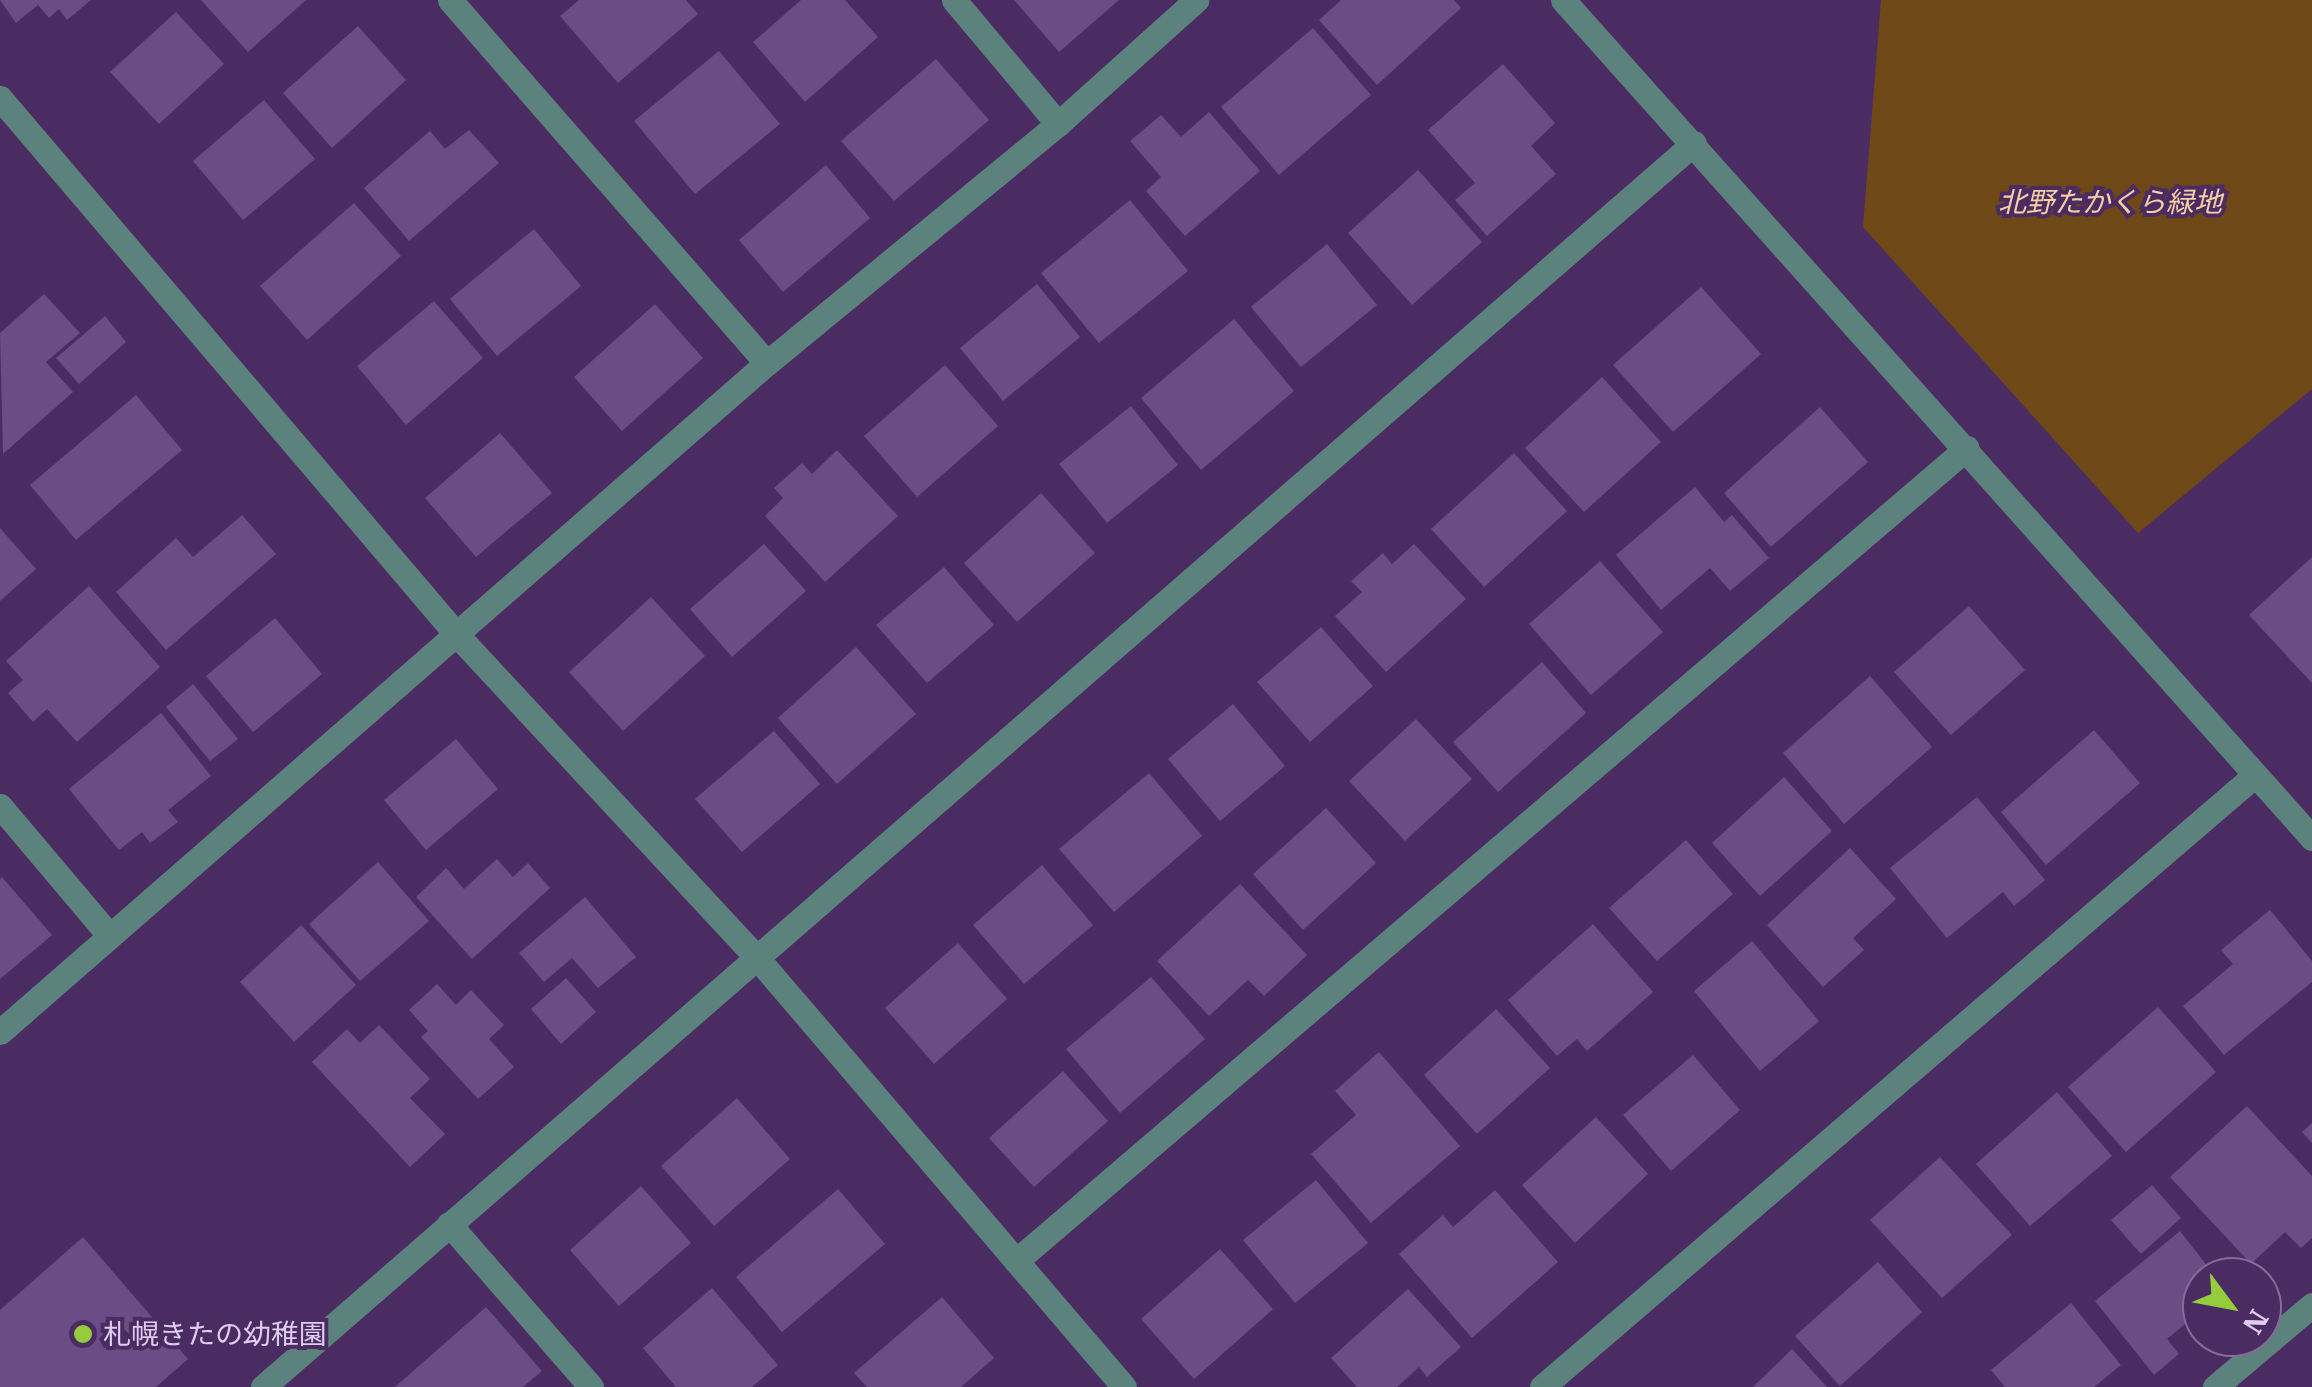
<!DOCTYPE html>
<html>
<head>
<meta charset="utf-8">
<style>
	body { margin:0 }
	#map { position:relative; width:2312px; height:1387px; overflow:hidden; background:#4b2c62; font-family:"IBM Plex Serif","Noto Sans JP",serif }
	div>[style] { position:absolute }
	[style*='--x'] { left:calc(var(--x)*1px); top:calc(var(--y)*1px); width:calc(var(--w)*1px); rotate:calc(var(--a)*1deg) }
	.green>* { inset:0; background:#6f4817 }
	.building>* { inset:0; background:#6b4c84 }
	.minor>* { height:25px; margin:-12.5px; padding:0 12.5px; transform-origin:12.5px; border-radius:12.5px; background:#5c827e }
	.dots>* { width:28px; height:28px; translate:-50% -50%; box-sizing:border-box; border:5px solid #4b2c62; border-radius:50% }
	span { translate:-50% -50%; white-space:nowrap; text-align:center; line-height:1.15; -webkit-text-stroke:8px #4b2c62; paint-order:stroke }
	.park-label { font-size:28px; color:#f8cfa4; font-style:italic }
	.poi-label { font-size:28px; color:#decdee }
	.left { translate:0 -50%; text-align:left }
	.north { position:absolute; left:2182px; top:1257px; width:100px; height:100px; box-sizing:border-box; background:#4b2c62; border:2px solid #866c9a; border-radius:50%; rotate:122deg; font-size:28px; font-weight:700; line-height:40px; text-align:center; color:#decdee }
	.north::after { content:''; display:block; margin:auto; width:35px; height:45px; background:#94cc3c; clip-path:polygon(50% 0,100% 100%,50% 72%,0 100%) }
</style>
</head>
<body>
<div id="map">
	<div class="green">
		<i style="clip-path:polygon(1881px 0,2312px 0,2312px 389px,2138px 533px,1863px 227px)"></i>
	</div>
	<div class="building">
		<i style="clip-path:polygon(0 0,91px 0,67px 20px,59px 9px,49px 18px,38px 5px,16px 23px)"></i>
		<i style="clip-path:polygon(201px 0,306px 0,248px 52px)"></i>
		<i style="clip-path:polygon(579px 0,686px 0,698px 14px,618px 83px,560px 16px)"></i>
		<i style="clip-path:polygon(801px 0,845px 0,878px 37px,805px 102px,753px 42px)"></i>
		<i style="clip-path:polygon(1014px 0,1119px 0,1059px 52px)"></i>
		<i style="clip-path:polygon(1341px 0,1454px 0,1461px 8px,1377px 85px,1319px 20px)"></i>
		<i style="clip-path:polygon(176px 12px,224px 64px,159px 124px,110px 72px)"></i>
		<i style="clip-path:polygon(358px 26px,406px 80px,332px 148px,283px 93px)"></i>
		<i style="clip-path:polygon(1313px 28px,1371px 95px,1279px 175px,1221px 107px)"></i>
		<i style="clip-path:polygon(719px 51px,780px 124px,695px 194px,634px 121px)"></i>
		<i style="clip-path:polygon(936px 59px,989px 120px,894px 201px,841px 141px)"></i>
		<i style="clip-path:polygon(1503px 64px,1555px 123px,1531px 146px,1556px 174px,1487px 236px,1455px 200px,1475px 183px,1428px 130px)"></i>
		<i style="clip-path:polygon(264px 100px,315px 159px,243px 220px,193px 161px)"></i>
		<i style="clip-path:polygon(1209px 112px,1260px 171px,1185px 236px,1146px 191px,1161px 177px,1130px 141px,1161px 115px,1181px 137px)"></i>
		<i style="clip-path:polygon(469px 130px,499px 163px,409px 241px,364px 188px,430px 131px,445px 149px)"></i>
		<i style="clip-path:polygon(826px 165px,870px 218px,783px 292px,739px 240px)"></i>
		<i style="clip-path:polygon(1418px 170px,1482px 242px,1412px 305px,1348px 233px)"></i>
		<i style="clip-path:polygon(1130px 200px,1188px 271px,1099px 343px,1041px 273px)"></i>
		<i style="clip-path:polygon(354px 203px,401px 256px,307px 340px,260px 286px)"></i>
		<i style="clip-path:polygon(534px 229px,581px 286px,497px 356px,450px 299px)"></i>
		<i style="clip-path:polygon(1327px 244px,1377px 305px,1301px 367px,1251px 307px)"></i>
		<i style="clip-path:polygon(1037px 284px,1080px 337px,1003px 401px,960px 348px)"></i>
		<i style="clip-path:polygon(1701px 287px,1761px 354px,1673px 432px,1613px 365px)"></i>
		<i style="clip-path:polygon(44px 294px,80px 333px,46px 362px,73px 392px,3px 454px,0 333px)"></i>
		<i style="clip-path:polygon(434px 301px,483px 358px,406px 425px,357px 366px)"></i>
		<i style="clip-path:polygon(655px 304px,703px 358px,622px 431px,574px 377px)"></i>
		<i style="clip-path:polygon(105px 316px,126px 342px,79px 384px,56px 358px)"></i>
		<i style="clip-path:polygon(1234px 319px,1294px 391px,1201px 470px,1141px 398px)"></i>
		<i style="clip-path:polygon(945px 365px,998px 426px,917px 497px,864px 436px)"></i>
		<i style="clip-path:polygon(1602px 377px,1661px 442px,1584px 512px,1525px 448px)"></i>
		<i style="clip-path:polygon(136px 395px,182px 450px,76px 540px,30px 485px)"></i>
		<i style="clip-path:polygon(1131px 406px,1178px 465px,1107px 523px,1059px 464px)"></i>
		<i style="clip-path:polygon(1820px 407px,1868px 462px,1771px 547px,1724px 493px)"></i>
		<i style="clip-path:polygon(500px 433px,552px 493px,476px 557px,425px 498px)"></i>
		<i style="clip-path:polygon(837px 450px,898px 516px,825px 582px,765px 516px,783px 498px,774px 488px,802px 463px,812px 474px)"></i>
		<i style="clip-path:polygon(1514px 453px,1567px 511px,1484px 587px,1431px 529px)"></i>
		<i style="clip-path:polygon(1695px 487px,1724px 522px,1732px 515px,1769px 558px,1730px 591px,1710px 568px,1661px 610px,1616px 555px)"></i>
		<i style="clip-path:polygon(1041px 493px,1095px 553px,1017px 622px,964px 563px)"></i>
		<i style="clip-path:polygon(242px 515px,276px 554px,166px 650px,116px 592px,176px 538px,193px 557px)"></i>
		<i style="clip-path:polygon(0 528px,36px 569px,0 601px)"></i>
		<i style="clip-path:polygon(764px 544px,806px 591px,732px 657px,690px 609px)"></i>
		<i style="clip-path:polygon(1414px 544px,1466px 599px,1386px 672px,1335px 616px,1362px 592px,1351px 581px,1383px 553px,1392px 564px)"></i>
		<i style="clip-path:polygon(2312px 557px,2312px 683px,2249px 615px)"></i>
		<i style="clip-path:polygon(1600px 561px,1663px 632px,1591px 695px,1529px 624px)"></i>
		<i style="clip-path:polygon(944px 567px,994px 625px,927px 683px,876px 625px)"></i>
		<i style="clip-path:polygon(89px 586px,160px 667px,77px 742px,47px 709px,33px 722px,8px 693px,23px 680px,6px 661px)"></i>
		<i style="clip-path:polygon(651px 597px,705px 656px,623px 731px,569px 672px)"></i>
		<i style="clip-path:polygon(1969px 606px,2025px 670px,1951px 735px,1894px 672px)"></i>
		<i style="clip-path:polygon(275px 618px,322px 674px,253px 732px,206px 676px)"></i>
		<i style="clip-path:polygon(1321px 627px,1373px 686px,1310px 742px,1257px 682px)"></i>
		<i style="clip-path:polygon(856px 647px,916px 714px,837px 784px,778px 718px)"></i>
		<i style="clip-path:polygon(1542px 662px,1586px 713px,1498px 792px,1453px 742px)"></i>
		<i style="clip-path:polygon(1870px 676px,1932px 747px,1844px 824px,1783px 753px)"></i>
		<i style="clip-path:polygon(193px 684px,238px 739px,210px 761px,166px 707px)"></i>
		<i style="clip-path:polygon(1233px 704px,1285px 766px,1220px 821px,1168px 759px)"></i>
		<i style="clip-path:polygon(161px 713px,211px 776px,168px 810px,178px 822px,150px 843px,142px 832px,119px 850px,69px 789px)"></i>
		<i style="clip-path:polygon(1416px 719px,1472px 779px,1405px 841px,1349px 781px)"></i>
		<i style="clip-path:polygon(2094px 730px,2140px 783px,2046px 865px,2001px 812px)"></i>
		<i style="clip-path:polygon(774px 731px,820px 784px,742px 852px,695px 799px)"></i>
		<i style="clip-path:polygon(456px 739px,498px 789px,426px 850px,384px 800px)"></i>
		<i style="clip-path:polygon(1149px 773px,1202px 836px,1114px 912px,1059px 849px)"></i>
		<i style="clip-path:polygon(1784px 777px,1832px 831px,1760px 896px,1712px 843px)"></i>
		<i style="clip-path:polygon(1977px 797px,2045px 880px,2014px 906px,2003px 892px,1947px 938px,1890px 868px)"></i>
		<i style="clip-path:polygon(1326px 808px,1376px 863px,1303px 930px,1253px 874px)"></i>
		<i style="clip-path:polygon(1686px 840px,1733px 894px,1657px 961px,1609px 908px)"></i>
		<i style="clip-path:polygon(1850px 848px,1896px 899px,1853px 938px,1864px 950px,1823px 987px,1767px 925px)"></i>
		<i style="clip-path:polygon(497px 859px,513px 877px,528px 863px,550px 888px,472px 959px,416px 897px,446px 868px,464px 889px)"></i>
		<i style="clip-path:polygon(378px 862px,429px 921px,360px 981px,309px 924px)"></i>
		<i style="clip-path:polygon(1042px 865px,1093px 925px,1024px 984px,973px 925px)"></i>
		<i style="clip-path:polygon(2px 877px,52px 935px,0 979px,0 879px)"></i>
		<i style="clip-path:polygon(1240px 884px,1307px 955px,1264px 996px,1248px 980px,1209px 1016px,1157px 961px)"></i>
		<i style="clip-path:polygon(585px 897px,636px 957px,598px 988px,572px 958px,544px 982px,519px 953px)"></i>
		<i style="clip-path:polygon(2270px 910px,2312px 961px,2312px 982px,2224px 1055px,2183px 1006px,2233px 964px,2221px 950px)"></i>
		<i style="clip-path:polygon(1593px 924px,1653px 992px,1587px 1051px,1577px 1039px,1557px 1056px,1508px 1000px)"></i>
		<i style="clip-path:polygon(301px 925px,356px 985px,294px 1042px,240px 982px)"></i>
		<i style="clip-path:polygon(1752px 941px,1819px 1021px,1760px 1071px,1694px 991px)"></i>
		<i style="clip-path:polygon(958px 943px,1007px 999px,934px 1064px,885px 1008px)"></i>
		<i style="clip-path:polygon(1151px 977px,1205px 1039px,1120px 1113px,1066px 1049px)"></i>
		<i style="clip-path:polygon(566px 978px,596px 1012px,561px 1044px,531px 1009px)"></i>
		<i style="clip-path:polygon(437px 984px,456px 1005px,471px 990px,504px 1025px,489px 1039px,514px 1067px,478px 1099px,421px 1037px,428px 1031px,409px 1010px)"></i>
		<i style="clip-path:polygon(2158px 1007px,2216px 1072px,2126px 1152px,2068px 1087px)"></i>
		<i style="clip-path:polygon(1496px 1009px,1550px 1068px,1477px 1134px,1424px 1075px)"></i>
		<i style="clip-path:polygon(379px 1025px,430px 1079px,410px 1098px,445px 1134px,410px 1167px,312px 1062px,347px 1029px,360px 1043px)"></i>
		<i style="clip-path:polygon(1379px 1052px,1460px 1146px,1371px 1223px,1311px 1154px,1356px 1115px,1335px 1091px)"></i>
		<i style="clip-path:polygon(1693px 1055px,1740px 1110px,1671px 1171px,1623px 1115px)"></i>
		<i style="clip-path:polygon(1063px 1071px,1108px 1121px,1034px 1187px,989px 1138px)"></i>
		<i style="clip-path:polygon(2057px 1092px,2112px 1156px,2030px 1226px,1976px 1164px)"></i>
		<i style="clip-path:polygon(737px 1098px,790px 1159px,714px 1226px,661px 1166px)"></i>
		<i style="clip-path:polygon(2247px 1106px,2312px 1176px,2312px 1238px,2301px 1248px,2285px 1232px,2251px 1264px,2170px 1177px)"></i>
		<i style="clip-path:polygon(1596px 1117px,1648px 1174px,1575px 1243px,1522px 1185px)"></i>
		<i style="clip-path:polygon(2312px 1123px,2312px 1143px,2302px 1132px)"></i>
		<i style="clip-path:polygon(1940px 1157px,2012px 1235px,1942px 1298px,1870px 1220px)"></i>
		<i style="clip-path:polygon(1316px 1180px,1368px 1243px,1295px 1303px,1243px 1240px)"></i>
		<i style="clip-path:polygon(2152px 1185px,2181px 1218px,2141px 1254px,2111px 1220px)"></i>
		<i style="clip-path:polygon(641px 1186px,691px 1243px,619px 1306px,570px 1250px)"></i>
		<i style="clip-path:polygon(838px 1189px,885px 1244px,782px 1332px,736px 1277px)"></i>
		<i style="clip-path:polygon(1495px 1190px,1558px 1262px,1472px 1338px,1399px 1254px,1443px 1215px,1453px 1227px)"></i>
		<i style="clip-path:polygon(2180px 1231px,2216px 1277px,2202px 1277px,2202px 1310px,2167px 1339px,2179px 1354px,2154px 1375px,2095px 1301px)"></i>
		<i style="clip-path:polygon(83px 1237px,188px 1359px,156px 1387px,0 1387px,0 1310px)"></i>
		<i style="clip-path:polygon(1220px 1249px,1273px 1309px,1194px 1379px,1141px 1319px)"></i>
		<i style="clip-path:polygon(1878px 1262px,1922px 1312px,1840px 1386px,1795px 1336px)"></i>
		<i style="clip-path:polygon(712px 1288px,778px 1365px,752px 1387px,676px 1387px,643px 1348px)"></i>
		<i style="clip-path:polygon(1408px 1289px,1461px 1347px,1427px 1377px,1419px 1367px,1397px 1387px,1357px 1387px,1331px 1358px)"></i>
		<i style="clip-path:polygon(942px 1297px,994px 1358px,961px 1387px,867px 1387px,854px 1373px)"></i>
		<i style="clip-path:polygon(2071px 1303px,2121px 1365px,2094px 1387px,2005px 1387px,1991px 1370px)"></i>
		<i style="clip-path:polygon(486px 1307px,542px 1371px,523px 1387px,395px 1387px)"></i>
		<i style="clip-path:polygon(1792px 1349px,1827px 1387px,1753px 1387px)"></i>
	</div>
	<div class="minor">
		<i style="--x:450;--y:0;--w:482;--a:48.9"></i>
		<i style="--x:954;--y:0;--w:162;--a:50"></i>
		<i style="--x:1563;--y:0;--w:1124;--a:48.21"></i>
		<i style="--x:0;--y:98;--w:705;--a:49.6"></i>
		<i style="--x:457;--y:635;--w:442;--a:47.1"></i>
		<i style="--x:758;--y:959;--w:563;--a:49.46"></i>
		<i style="--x:0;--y:806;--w:169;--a:49.8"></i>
		<i style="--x:0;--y:1032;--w:1018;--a:-41.1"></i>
		<i style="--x:767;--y:363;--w:377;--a:-39.4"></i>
		<i style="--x:1058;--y:124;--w:186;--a:-41.9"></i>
		<i style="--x:449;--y:1224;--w:216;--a:48.9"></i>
		<i style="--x:1016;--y:1261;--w:1251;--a:-40.53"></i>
		<i style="--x:263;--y:1387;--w:1896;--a:-41"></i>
		<i style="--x:1542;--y:1387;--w:940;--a:-40.64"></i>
		<i style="--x:2215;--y:1387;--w:127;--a:-40.2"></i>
	</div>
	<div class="dots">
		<i style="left:83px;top:1334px;background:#94cc3c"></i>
	</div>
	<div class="park-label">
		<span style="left:2110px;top:202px">北野たかくら緑地</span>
	</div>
	<div class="poi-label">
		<span class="left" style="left:103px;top:1334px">札幌きたの幼稚園</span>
	</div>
	<div class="north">N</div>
</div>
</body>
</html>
